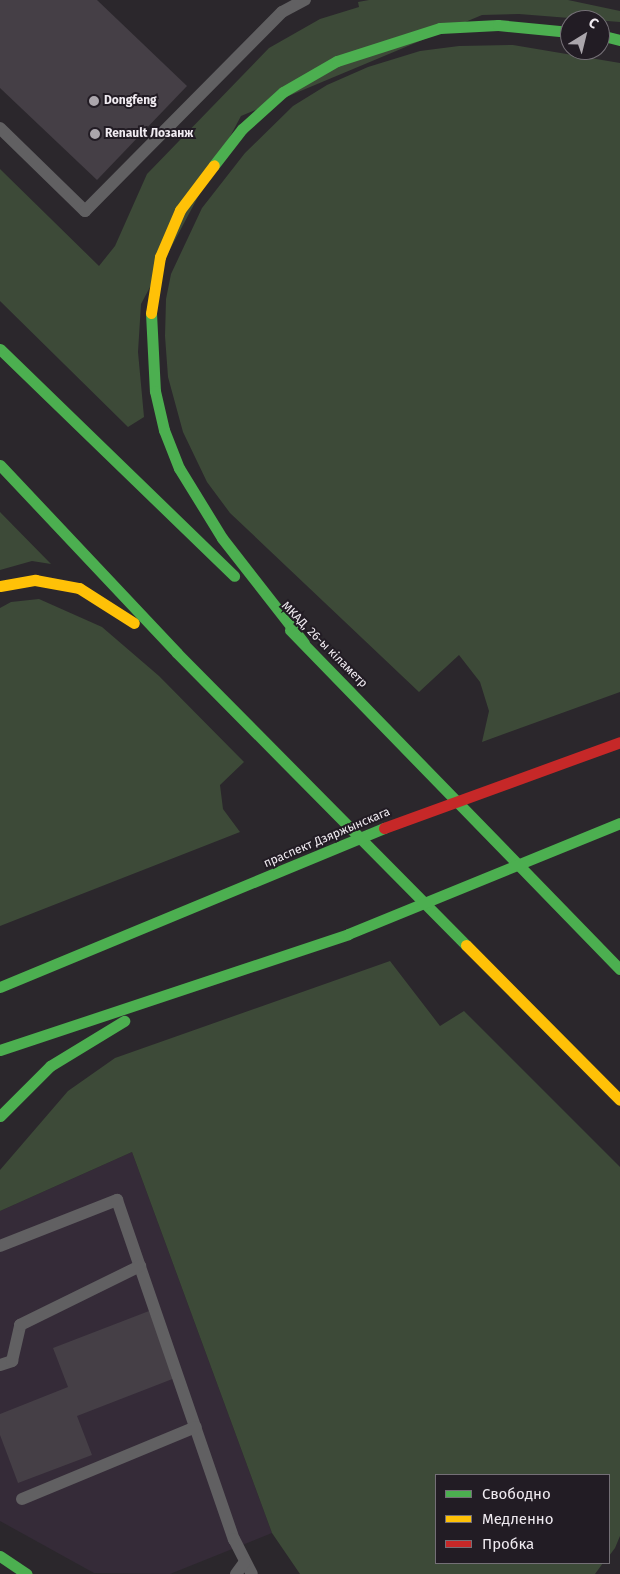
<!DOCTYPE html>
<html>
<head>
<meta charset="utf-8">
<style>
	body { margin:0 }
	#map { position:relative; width:620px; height:1574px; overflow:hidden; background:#2b272c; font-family:"Fira Sans",sans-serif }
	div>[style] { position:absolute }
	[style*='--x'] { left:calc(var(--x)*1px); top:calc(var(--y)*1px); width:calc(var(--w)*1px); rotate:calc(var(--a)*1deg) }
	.built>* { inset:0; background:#352b38 }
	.green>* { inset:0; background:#3d4a38 }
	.building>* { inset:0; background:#453f46 }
	.lane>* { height:12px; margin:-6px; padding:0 6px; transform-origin:6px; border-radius:6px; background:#616062 }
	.fast>* { height:11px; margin:-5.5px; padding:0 5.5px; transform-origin:5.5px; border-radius:5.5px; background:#4caf50 }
	.slow>* { height:11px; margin:-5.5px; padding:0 5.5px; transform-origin:5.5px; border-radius:5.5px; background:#ffc107 }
	.jam>* { height:11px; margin:-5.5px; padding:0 5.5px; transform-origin:5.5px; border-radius:5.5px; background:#c62828 }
	.dots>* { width:14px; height:14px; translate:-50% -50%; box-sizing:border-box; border:2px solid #221c24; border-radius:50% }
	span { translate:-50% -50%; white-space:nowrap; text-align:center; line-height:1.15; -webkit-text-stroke:4px #221c24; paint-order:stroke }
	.poi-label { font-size:12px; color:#f0ebf1; font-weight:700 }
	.left { translate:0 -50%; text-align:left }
	.street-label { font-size:12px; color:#f0ebf1 }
	.legend { position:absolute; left:435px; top:1474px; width:175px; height:90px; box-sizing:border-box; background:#221c24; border:1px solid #746f76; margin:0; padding:6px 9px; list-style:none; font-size:15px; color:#f0ebf1 }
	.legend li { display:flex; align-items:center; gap:10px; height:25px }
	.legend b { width:25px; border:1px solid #746f76 }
	.north { position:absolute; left:560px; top:10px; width:50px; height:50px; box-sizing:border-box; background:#221c24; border:1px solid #746f76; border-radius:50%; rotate:36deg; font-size:14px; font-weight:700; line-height:20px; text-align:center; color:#f0ebf1 }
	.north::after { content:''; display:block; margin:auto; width:18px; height:22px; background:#aba6ac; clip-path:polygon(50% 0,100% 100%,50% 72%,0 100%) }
</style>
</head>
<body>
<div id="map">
	<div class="built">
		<i style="clip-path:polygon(132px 1152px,272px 1533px,170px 1574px,94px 1573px,0 1521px,0 1211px)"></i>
	</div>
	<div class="green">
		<i style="clip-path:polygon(369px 0,568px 0,620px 11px,620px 22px,519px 14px,482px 15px,241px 116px,141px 304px,138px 352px,144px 417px,128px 427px,0 301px,0 169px,99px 266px,115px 246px,147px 174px,269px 48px,320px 19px,359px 7px,358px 2px)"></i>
		<i style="clip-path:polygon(513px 45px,620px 63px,620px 692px,482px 742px,489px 711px,480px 682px,459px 655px,419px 692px,230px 513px,207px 482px,183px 432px,168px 377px,165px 336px,166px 299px,171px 274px,202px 208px,245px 153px,293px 106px,327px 85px,368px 67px,420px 51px,459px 46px)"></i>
		<i style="clip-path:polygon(0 512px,51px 564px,32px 561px,0 570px)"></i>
		<i style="clip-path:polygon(39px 599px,102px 627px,159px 676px,244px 762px,220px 785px,223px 809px,240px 832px,0 926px,0 608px,11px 602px)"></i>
		<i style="clip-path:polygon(390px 961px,440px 1026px,464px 1011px,620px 1167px,620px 1536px,615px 1548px,609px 1556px,609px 1475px,436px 1475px,436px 1563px,603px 1563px,595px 1574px,300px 1574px,272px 1533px,132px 1152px,0 1211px,0 1170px,68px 1091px,115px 1058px)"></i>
	</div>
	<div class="building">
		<i style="clip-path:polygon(0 0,97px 0,187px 86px,97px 180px,0 88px)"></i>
		<i style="clip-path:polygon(149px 1311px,175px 1378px,77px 1416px,92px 1455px,18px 1483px,0 1435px,0 1414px,68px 1387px,53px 1348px)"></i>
	</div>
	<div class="lane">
		<i style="--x:0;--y:128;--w:119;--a:44.3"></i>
		<i style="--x:85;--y:211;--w:280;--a:-45.3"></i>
		<i style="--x:282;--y:12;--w:26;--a:-28"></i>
		<i style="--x:0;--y:1246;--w:126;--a:-21.5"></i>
		<i style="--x:117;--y:1200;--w:359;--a:71"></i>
		<i style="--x:234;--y:1539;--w:39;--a:63"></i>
		<i style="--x:0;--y:1365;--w:13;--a:-18"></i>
		<i style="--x:12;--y:1361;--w:37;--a:-77"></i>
		<i style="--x:20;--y:1325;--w:134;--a:-26.2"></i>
		<i style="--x:22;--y:1499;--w:188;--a:-22.5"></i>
		<i style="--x:236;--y:1574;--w:14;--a:-54"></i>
	</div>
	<div class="fast">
		<i style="--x:600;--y:35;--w:21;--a:14"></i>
		<i style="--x:214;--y:165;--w:46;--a:-52.1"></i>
		<i style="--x:242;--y:129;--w:55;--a:-42.1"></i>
		<i style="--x:283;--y:92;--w:62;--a:-29.9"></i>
		<i style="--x:337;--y:61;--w:108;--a:-17.8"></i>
		<i style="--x:440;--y:28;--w:58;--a:-3"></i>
		<i style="--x:498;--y:25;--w:72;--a:5.6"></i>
		<i style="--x:151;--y:313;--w:78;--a:87.1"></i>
		<i style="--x:155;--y:391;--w:40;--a:77"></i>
		<i style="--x:164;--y:430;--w:41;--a:68.5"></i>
		<i style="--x:179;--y:468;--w:82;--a:58.4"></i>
		<i style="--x:222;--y:538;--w:133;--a:52"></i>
		<i style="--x:0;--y:349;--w:326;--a:44.1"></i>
		<i style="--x:0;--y:465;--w:258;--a:46.7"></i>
		<i style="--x:177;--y:653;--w:411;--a:45.3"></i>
		<i style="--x:290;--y:630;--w:473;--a:45.8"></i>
		<i style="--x:0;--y:987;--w:416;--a:-22.5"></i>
		<i style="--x:0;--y:1050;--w:367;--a:-18.4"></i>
		<i style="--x:348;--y:934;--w:294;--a:-22.2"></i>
		<i style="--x:0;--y:1116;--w:71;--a:-45"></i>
		<i style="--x:50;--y:1066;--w:87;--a:-31.3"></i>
		<i style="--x:0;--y:1556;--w:32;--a:34"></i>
	</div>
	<div class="slow">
		<i style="--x:151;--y:313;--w:57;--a:-80.9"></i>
		<i style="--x:160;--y:257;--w:51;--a:-66.9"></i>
		<i style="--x:180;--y:210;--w:56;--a:-52.9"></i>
		<i style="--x:0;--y:586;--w:36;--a:-10"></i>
		<i style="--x:35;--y:580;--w:45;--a:10.3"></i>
		<i style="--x:79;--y:588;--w:65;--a:32.5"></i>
		<i style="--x:466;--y:945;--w:218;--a:45.2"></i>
	</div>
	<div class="jam">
		<i style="--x:384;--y:828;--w:251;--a:-20"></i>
	</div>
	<div class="dots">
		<i style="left:94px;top:101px;background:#aba6ac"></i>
		<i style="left:95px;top:134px;background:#aba6ac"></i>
	</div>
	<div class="poi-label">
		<span class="left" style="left:104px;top:101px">Dongfeng</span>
		<span class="left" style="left:105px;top:134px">Renault Лозанж</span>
	</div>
	<div class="street-label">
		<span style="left:324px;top:645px;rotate:45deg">МКАД, 26-ы кіламетр</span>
		<span style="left:327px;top:838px;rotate:-23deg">праспект Дзяржынскага</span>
	</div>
	<ul class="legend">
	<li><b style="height:6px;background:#4caf50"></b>Свободно</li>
	<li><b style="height:6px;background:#ffc107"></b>Медленно</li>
	<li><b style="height:6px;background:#c62828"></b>Пробка</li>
	</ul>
	<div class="north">С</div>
</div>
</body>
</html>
